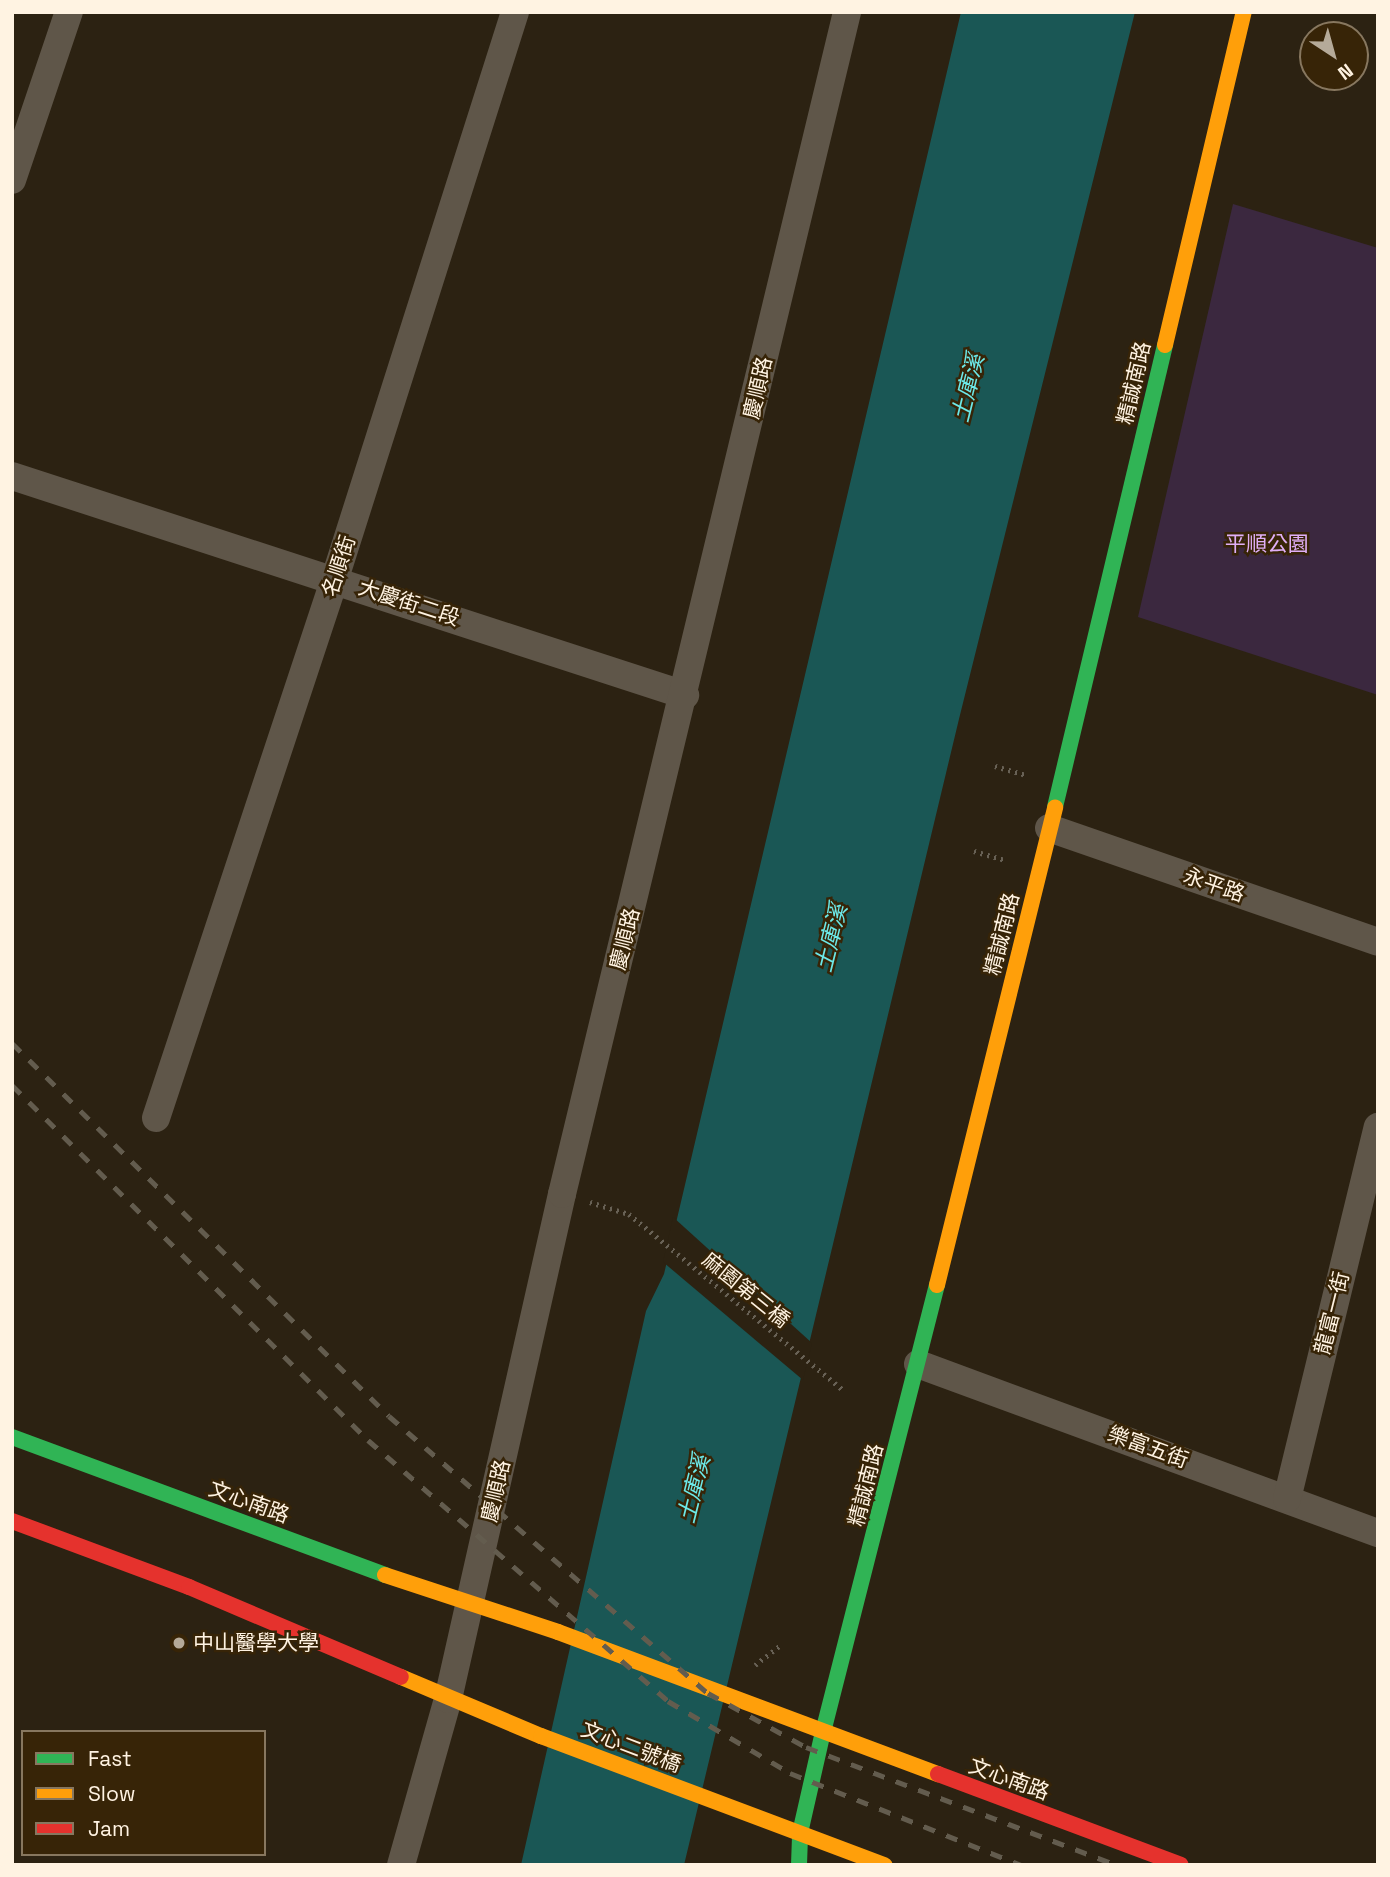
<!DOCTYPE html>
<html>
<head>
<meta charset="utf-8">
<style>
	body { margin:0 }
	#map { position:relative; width:1390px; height:1877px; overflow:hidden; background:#2c2212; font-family:"Space Grotesk","Noto Sans TC",sans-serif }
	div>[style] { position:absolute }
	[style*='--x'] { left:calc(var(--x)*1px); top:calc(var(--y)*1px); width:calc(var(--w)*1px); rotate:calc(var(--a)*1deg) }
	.green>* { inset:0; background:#3b283f }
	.water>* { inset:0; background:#1a5755 }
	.pier>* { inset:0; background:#2c2212 }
	.path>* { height:4.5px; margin-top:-2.25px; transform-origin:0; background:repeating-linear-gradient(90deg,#686155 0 2px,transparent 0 7px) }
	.street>* { height:28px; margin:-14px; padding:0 14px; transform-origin:14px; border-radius:14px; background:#5f5649 }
	.fast>* { height:16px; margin:-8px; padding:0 8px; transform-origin:8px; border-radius:8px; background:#30b455 }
	.slow>* { height:16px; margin:-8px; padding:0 8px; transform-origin:8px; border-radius:8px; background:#ff9f0a }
	.jam>* { height:16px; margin:-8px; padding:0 8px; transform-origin:8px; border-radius:8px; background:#e5322d }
	.rail>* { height:5px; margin-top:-2.5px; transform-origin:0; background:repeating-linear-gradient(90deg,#635c4e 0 12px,transparent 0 24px) }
	.dots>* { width:19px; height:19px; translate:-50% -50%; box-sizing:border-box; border:4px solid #372407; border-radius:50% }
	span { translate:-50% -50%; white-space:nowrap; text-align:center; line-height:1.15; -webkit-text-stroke:5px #372407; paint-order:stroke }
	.street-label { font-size:21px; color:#fff3e2 }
	.park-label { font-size:21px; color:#e0aff7 }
	.poi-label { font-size:21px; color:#fff3e2 }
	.left { translate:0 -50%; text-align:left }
	.water-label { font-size:23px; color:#6ce9e9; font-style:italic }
	.frame { position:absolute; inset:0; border:14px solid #fff3e2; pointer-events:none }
	.legend { position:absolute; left:21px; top:1730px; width:245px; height:126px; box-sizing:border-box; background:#372407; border:2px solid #87775f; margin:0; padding:9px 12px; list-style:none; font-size:21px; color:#fff3e2 }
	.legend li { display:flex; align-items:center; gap:14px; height:35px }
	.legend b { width:35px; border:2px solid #87775f }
	.north { position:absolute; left:1299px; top:21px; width:70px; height:70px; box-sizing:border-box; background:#372407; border:2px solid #87775f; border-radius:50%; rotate:144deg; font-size:19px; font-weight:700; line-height:28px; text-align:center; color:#fff3e2 }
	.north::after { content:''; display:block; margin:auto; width:24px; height:32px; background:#b5aa99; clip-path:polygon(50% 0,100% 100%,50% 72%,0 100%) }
</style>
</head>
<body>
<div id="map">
	<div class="green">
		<i style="clip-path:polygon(1233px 204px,1378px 248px,1378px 695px,1138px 617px)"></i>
	</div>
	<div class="water">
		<i style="clip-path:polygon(961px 12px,1135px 12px,959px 719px,684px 1865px,521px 1865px,646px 1311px,664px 1274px)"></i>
	</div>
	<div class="pier">
		<i style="clip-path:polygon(673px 1217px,812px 1343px,803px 1380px,663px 1262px)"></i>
	</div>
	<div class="path">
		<i style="--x:995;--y:766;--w:33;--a:16"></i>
		<i style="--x:974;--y:851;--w:32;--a:16"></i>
		<i style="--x:590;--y:1202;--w:41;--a:17.1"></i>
		<i style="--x:629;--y:1214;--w:277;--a:39.4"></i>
		<i style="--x:755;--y:1665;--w:31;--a:-38"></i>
	</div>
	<div class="street">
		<i style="--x:12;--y:180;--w:177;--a:-71.3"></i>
		<i style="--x:12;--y:476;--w:708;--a:18.03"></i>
		<i style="--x:1049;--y:828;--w:348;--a:19.1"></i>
		<i style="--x:156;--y:1118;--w:569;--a:-71.66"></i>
		<i style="--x:335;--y:578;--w:594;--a:-72.36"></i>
		<i style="--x:918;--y:1364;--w:490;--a:20.2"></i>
		<i style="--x:1287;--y:1499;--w:383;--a:-76.3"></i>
		<i style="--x:401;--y:1865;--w:173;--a:-74.2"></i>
		<i style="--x:448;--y:1699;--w:518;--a:-77.28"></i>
		<i style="--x:562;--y:1194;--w:1216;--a:-76.44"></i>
	</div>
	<div class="fast">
		<i style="--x:1055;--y:807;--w:475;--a:-76.6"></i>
		<i style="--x:12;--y:1437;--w:398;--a:20.3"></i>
		<i style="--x:799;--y:1865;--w:32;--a:-88"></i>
		<i style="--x:800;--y:1833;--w:104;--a:-77.2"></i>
		<i style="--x:823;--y:1732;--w:461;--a:-75.7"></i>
	</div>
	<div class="slow">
		<i style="--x:1165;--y:345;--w:342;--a:-76.7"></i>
		<i style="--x:937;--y:1285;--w:492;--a:-76.1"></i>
		<i style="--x:385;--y:1575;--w:182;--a:18.2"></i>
		<i style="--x:558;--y:1632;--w:406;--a:20.5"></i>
		<i style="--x:401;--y:1677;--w:152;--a:22.9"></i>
		<i style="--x:541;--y:1736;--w:367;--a:20.6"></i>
	</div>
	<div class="jam">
		<i style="--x:12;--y:1521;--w:189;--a:20.4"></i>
		<i style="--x:189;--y:1587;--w:230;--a:23"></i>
		<i style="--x:938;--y:1774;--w:259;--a:20.5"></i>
	</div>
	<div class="rail">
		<i style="--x:12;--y:1043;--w:530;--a:44.69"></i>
		<i style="--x:389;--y:1416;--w:422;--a:41"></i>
		<i style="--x:708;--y:1693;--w:112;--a:28.9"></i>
		<i style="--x:806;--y:1747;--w:332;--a:20.8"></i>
		<i style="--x:12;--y:1085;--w:503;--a:44.92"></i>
		<i style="--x:368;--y:1440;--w:398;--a:41"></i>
		<i style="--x:668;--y:1701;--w:142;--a:30.5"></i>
		<i style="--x:790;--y:1773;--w:249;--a:21.7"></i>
	</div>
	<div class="dots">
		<i style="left:179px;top:1643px;background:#b5aa99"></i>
	</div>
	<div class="street-label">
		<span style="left:1134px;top:383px;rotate:-77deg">精誠南路</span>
		<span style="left:758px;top:388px;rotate:-77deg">慶順路</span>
		<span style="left:339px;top:566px;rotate:-72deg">名順街</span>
		<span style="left:409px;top:603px;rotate:18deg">大慶街二段</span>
		<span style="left:1214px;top:885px;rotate:19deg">永平路</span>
		<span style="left:1002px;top:934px;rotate:-76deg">精誠南路</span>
		<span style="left:625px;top:939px;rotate:-76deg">慶順路</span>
		<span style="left:746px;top:1290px;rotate:39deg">麻園第三橋</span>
		<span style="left:1332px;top:1313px;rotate:-76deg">龍富一街</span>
		<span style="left:1148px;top:1447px;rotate:20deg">樂富五街</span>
		<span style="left:866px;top:1485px;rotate:-76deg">精誠南路</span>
		<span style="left:496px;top:1491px;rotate:-77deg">慶順路</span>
		<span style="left:249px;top:1502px;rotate:20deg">文心南路</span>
		<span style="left:631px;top:1747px;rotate:21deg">文心二號橋</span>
		<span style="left:1009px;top:1779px;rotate:20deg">文心南路</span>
	</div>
	<div class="park-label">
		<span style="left:1267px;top:544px">平順公園</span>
	</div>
	<div class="poi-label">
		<span class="left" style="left:193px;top:1643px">中山醫學大學</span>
	</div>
	<div class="water-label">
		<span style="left:968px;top:388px;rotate:-76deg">土庫溪</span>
		<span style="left:831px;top:938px;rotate:-76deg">土庫溪</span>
		<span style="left:694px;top:1489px;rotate:-76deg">土庫溪</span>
	</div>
	<div class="frame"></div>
	<ul class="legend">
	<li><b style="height:9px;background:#30b455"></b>Fast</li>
	<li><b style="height:9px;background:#ff9f0a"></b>Slow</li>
	<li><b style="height:9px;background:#e5322d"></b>Jam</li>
	</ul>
	<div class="north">N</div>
</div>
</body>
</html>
